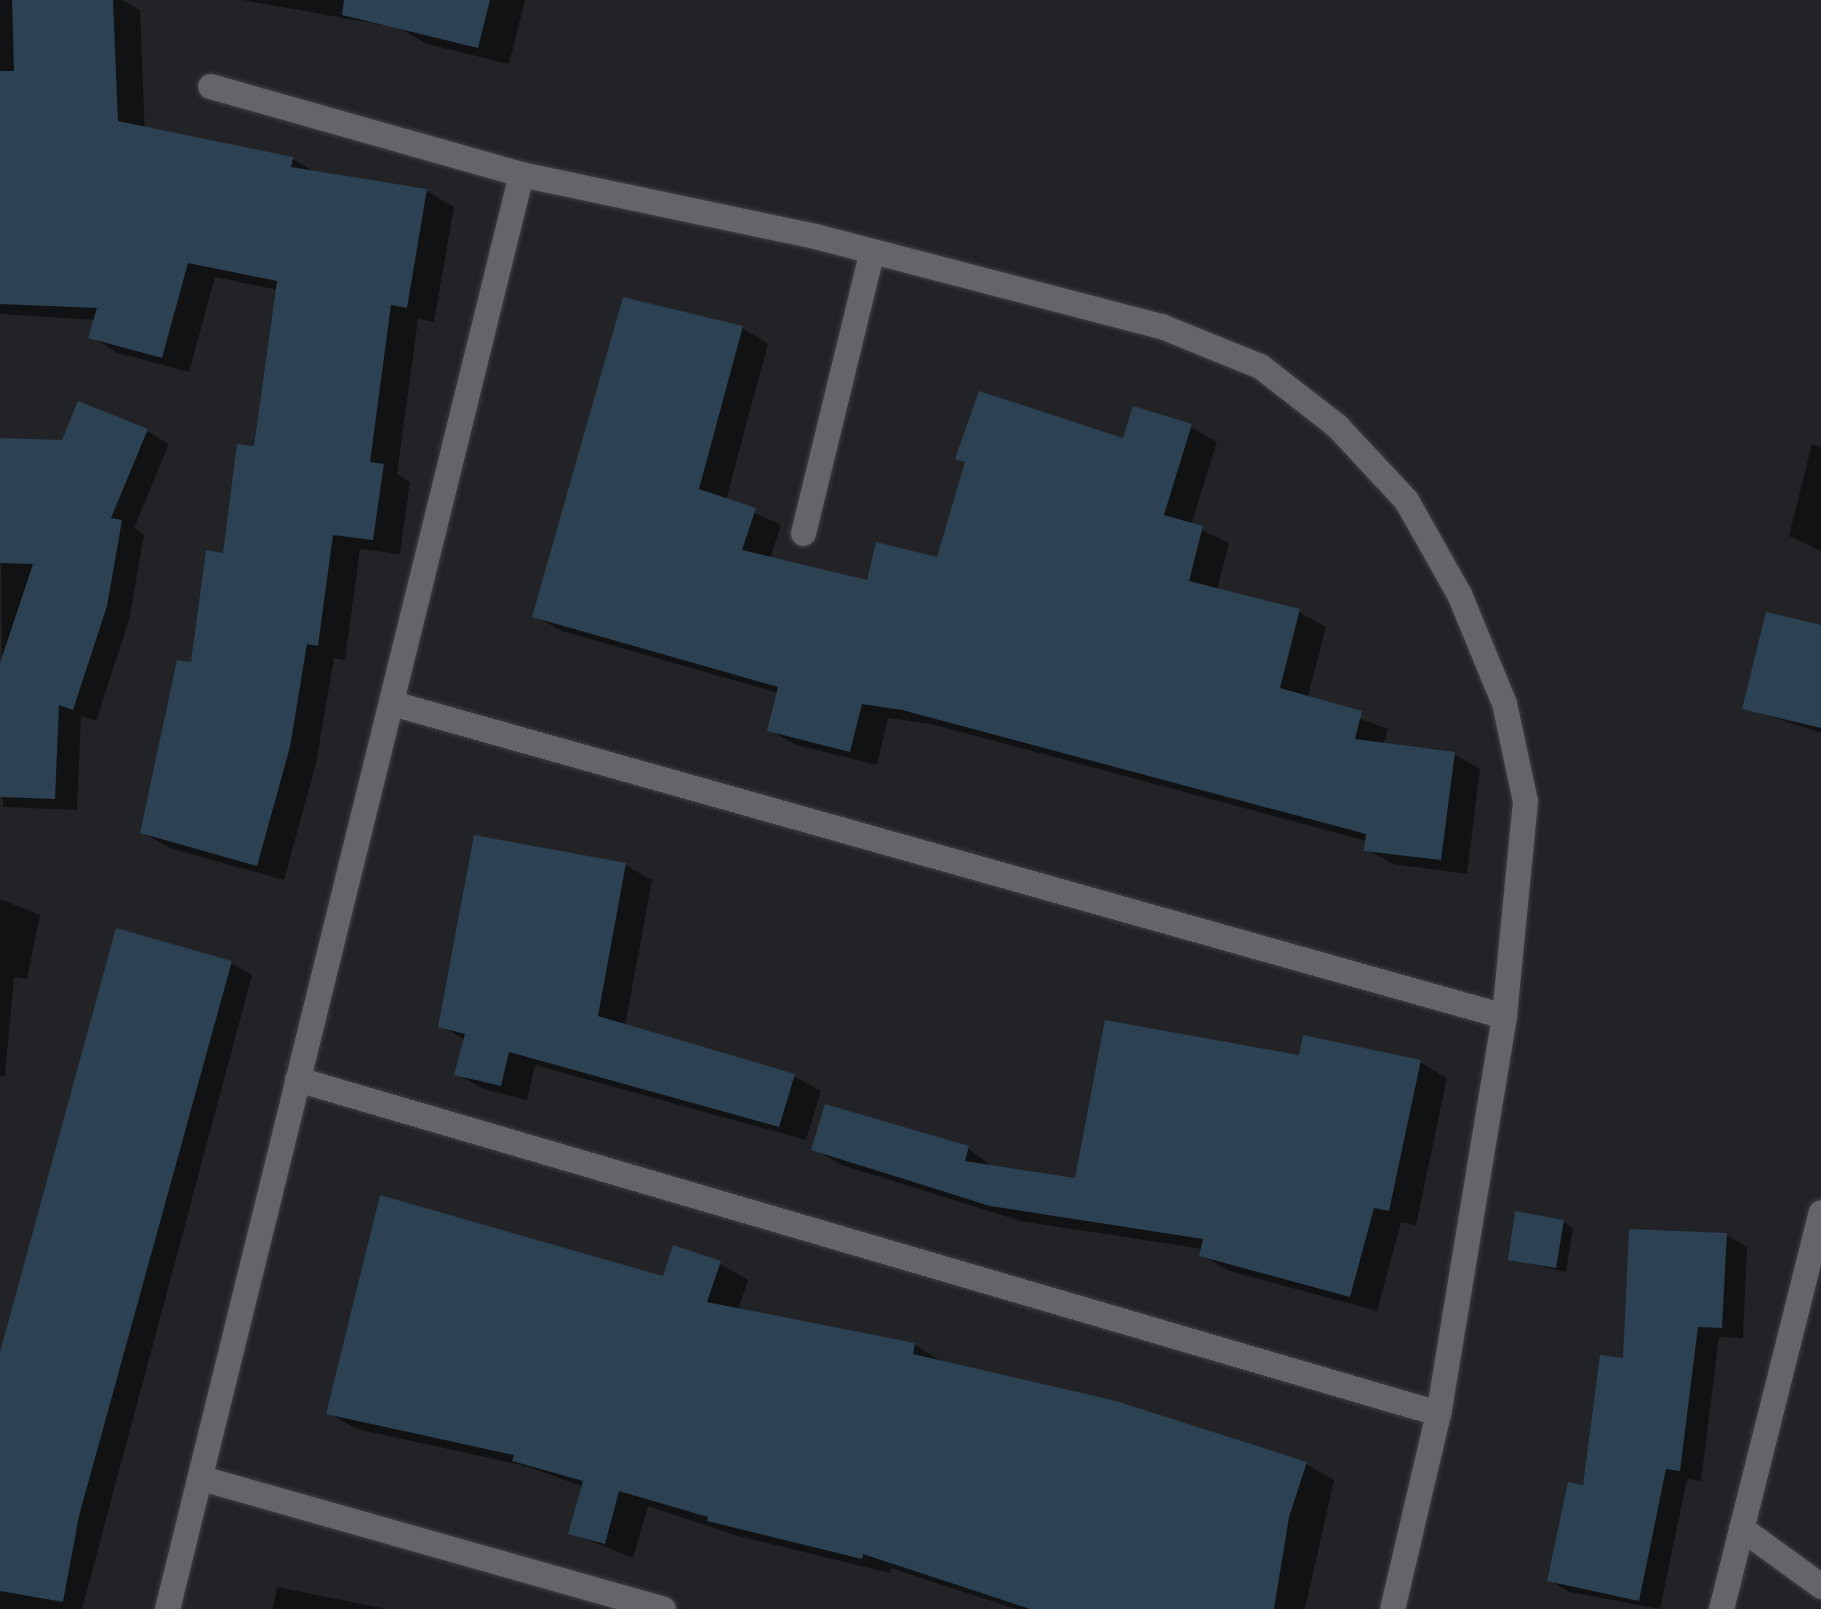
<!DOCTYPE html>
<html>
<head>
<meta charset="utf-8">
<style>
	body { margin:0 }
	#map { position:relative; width:1821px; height:1609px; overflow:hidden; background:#212327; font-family:Poppins,sans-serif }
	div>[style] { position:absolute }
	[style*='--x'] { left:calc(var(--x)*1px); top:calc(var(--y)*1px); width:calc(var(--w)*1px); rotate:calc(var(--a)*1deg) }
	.shadow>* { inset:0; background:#0007 }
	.building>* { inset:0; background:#2c4152 }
	.roads { filter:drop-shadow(0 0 2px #3e3f43) drop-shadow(0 0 2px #3e3f43) }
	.street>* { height:25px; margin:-12.5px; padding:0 12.5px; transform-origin:12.5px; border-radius:12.5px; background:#63656a }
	span { translate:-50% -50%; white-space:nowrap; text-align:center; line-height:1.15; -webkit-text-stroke:10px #0b0c0e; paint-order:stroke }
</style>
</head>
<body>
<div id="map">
	<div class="shadow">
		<i style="clip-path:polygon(0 0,122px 0,140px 10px,148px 212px,292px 159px,319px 174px,427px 191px,454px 207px,434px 322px,418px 319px,397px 474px,410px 482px,400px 554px,360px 549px,345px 660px,334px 658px,316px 763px,284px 880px,170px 848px,142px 832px,256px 449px,278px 290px,215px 277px,189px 372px,118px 353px,91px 337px,96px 320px,0 314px)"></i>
		<i style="clip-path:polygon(243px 0,525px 0,509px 64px,427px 44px,399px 28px)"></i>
		<i style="clip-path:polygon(742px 328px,768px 344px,726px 500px,781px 525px,770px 559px,869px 583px,939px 560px,967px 463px,958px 458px,1125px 441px,1191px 427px,1217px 442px,1191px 525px,1229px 543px,1217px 590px,1299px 612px,1326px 627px,1307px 699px,1388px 729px,1383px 745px,1454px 754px,1480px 769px,1467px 874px,1393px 864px,1366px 849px,1367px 841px,931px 724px,888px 718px,877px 765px,796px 745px,770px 730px,779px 693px,562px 631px,535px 616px)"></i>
		<i style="clip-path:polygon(147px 431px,169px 444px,134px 528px,144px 535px,129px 620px,96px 721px,81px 716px,77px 810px,3px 807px,0 441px,64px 442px)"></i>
		<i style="clip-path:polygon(1812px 444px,1821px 447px,1821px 551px,1789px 536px)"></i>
		<i style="clip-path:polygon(1821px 628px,1821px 733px,1745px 708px)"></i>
		<i style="clip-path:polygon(625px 865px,652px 880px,625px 1026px,794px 1076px,821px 1091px,806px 1140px,535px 1065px,527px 1100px,484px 1089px,457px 1074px,466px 1040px,441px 1026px)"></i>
		<i style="clip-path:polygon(0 899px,40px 915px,27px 979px,14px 977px,5px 1076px,0 1076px)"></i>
		<i style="clip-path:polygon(231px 963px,252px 975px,82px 1609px,0 1609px,0 1377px)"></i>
		<i style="clip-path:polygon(1301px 1058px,1420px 1062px,1447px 1078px,1416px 1225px,1401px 1222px,1377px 1311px,1229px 1271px,1201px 1255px,1203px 1249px,1020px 1221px,842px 1165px,814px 1149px,968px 1148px,994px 1168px,1077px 1181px)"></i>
		<i style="clip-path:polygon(1563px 1222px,1573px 1228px,1566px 1272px,1510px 1259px)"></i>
		<i style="clip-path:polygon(1726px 1235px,1747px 1247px,1743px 1338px,1719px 1337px,1701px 1481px,1687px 1479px,1660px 1609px,1570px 1592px,1549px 1580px,1626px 1361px)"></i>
		<i style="clip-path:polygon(720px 1264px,748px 1280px,738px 1310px,915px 1345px,943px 1362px,1306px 1464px,1334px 1480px,1305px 1609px,1016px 1609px,891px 1568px,890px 1573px,738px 1536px,648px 1506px,633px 1558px,571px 1533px,584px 1487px,526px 1466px,357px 1429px,329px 1413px,664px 1279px)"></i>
		<i style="clip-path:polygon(277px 1587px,386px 1609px,273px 1609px)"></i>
	</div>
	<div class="building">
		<i style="clip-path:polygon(12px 0,113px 0,118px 121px,293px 157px,291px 167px,427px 189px,407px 308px,391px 305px,370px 462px,384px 464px,373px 540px,333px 535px,318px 646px,307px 644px,290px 747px,257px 866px,140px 833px,177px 660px,191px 662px,206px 550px,223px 553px,237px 444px,254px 446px,277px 281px,188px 263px,162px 358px,88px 338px,97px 308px,0 304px,0 71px,14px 71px)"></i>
		<i style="clip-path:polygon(344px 0,490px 0,478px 48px,342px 15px)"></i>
		<i style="clip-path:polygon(623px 297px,743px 326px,699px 489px,756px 508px,742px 550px,867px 580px,876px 542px,937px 557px,965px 462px,955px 459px,979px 391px,1123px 438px,1133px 406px,1192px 424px,1164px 515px,1203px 526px,1189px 581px,1300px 609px,1280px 688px,1362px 711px,1355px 739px,1455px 752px,1441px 860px,1364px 851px,1366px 834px,902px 710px,862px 704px,850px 752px,767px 731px,778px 687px,532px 617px)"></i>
		<i style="clip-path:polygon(78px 401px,148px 429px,111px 518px,122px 520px,107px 606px,73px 710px,59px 705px,55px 799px,0 797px,0 663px,33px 564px,0 563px,0 438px,62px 440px)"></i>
		<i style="clip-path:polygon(1766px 612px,1821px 625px,1821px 728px,1742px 709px)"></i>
		<i style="clip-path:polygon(474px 835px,626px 863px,598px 1016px,795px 1074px,779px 1127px,509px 1052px,501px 1086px,454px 1075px,465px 1034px,438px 1027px)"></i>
		<i style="clip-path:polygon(116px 928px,232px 961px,79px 1516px,63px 1602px,0 1591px,0 1352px)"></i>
		<i style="clip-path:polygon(1105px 1020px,1299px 1055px,1303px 1035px,1421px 1060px,1389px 1211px,1374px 1208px,1350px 1297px,1199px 1256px,1203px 1239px,990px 1206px,811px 1150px,825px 1104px,969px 1146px,965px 1161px,1075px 1178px)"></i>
		<i style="clip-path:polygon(380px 1195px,663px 1276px,673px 1245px,721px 1261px,707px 1302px,915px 1343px,913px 1354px,1116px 1401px,1307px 1462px,1289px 1517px,1274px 1609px,1030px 1609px,863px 1554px,862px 1559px,707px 1521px,708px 1517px,619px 1491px,605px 1544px,568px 1534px,583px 1481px,512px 1461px,514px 1455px,326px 1414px)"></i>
		<i style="clip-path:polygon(1515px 1211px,1564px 1220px,1556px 1268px,1508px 1260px)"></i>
		<i style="clip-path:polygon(1629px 1229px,1727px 1233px,1722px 1328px,1698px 1327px,1680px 1471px,1666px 1469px,1639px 1601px,1547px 1581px,1568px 1482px,1583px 1485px,1600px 1355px,1623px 1358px)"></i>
	</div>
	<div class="roads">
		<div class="street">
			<i style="--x:521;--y:174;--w:300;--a:11.9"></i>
			<i style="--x:815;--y:236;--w:358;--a:14.6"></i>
			<i style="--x:1161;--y:326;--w:107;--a:22"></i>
			<i style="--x:1260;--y:366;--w:98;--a:37.9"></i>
			<i style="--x:1337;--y:426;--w:101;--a:47"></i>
			<i style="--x:1406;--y:500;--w:108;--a:60.6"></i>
			<i style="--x:1459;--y:594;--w:118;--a:67.6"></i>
			<i style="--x:1504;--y:703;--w:100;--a:77.9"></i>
			<i style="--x:1525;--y:801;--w:216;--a:95.6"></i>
			<i style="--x:1504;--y:1016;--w:402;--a:99.4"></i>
			<i style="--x:1438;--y:1413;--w:201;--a:103.2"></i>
			<i style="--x:803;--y:533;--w:290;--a:-76.3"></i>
			<i style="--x:392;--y:703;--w:1155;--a:15.72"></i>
			<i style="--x:297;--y:1079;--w:1189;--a:16.32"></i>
			<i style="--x:201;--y:1478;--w:480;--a:15.8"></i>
			<i style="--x:1741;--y:1528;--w:99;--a:35.9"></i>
			<i style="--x:167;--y:1609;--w:1478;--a:-76.14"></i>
			<i style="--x:521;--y:174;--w:323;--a:-164.2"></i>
			<i style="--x:1721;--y:1609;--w:409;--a:-75.9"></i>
		</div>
	</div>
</div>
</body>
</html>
